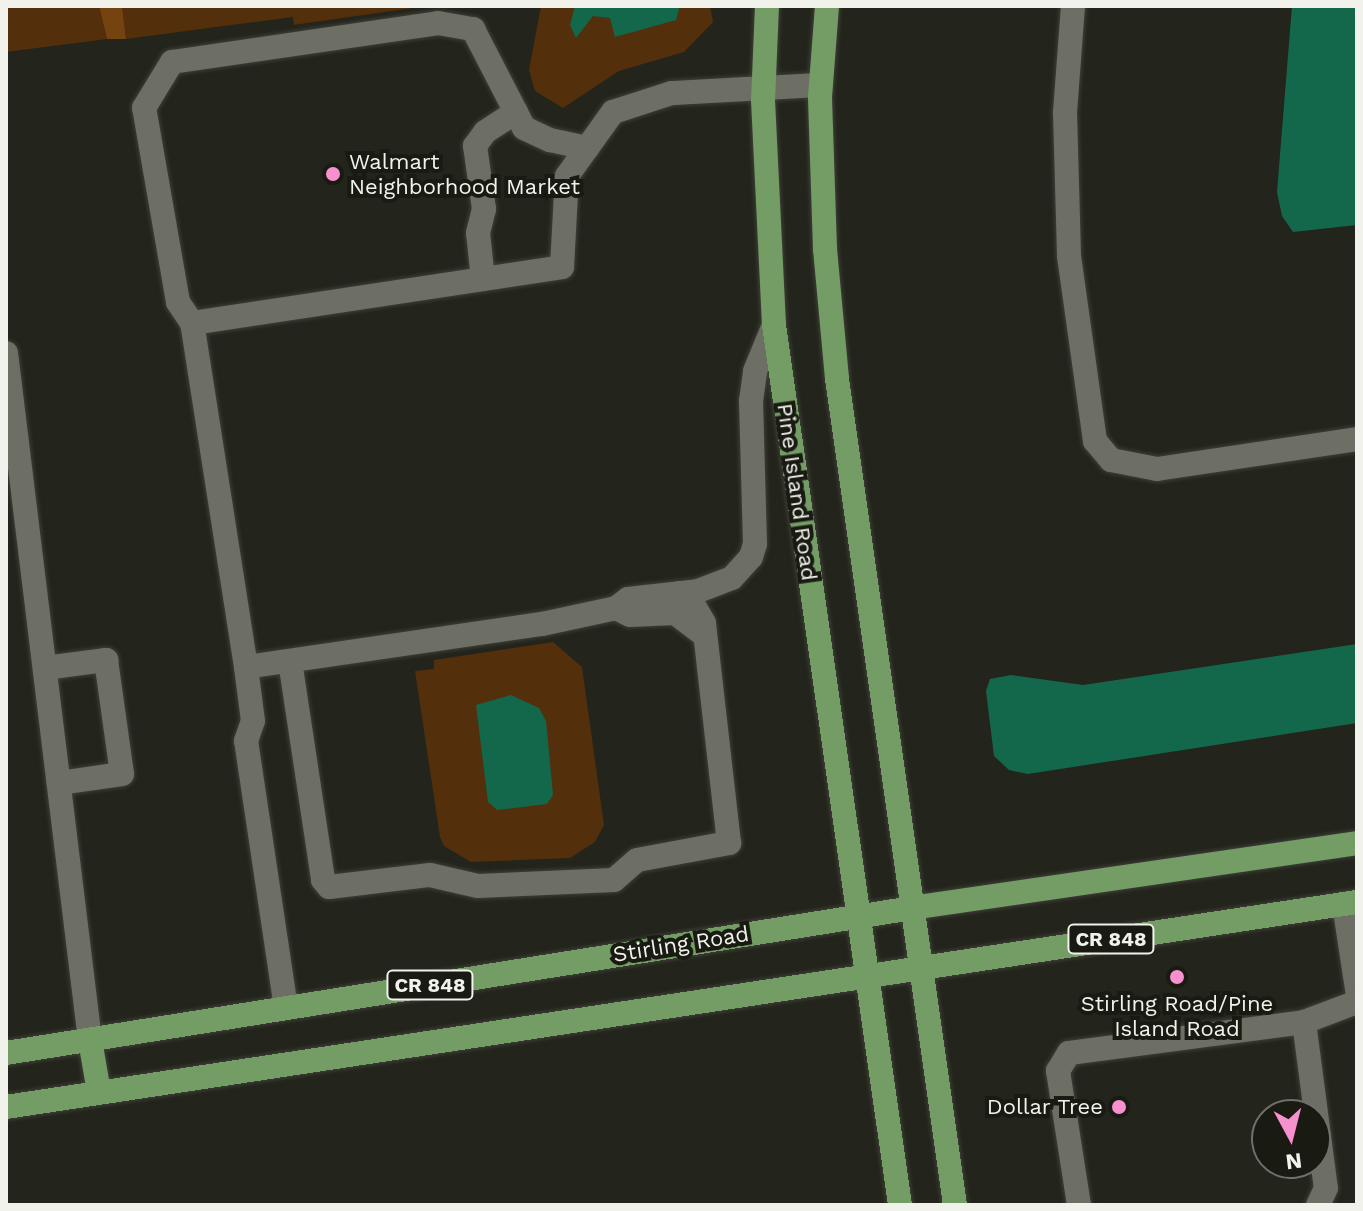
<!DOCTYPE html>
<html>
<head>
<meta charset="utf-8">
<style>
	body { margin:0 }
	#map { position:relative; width:1363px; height:1211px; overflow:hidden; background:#23241b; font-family:"Work Sans",sans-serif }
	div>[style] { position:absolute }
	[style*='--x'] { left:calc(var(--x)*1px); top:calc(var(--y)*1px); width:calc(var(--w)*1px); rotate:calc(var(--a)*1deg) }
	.green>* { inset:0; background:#532f0b }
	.forest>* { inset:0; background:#744310 }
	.water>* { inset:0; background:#13684b }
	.roads { filter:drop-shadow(0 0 2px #3e3f39) drop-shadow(0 0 2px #3e3f39) }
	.minor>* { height:24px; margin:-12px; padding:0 12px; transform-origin:12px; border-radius:12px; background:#6d6f64 }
	.major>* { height:24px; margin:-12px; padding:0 12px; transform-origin:12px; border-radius:12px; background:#749d65 }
	.dots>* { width:22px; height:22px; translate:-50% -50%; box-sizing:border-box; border:4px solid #191a12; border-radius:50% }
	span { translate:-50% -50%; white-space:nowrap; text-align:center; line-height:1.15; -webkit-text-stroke:8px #191a12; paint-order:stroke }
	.shield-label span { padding:2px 6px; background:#191a12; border:2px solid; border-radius:6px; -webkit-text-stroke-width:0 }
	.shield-label { font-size:20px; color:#f1f2ec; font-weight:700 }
	.poi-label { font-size:22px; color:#f1f2ec }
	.left { translate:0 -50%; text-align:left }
	.right { translate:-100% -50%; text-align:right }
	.street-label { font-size:22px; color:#f1f2ec }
	.frame { position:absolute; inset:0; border:8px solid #f1f2ec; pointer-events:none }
	.north { position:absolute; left:1251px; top:1099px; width:80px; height:80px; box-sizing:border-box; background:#191a12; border:2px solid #6f7069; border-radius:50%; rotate:173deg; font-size:22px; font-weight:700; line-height:32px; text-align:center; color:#f1f2ec }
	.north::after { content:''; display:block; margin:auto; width:28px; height:36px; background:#f790cf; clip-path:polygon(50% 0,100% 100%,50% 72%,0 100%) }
</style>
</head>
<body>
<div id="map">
	<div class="green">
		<i style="clip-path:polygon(6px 6px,99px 6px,107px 39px,6px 52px)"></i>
		<i style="clip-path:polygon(122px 6px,427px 6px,294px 25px,293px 17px,126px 39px)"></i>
		<i style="clip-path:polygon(541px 6px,710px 6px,713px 22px,684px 52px,619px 71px,563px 108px,535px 91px,529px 70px)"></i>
		<i style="clip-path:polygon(553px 642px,582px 667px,604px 825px,595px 842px,570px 858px,471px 862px,444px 846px,440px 837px,415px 671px,434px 669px,434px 660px)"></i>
	</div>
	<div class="forest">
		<i style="clip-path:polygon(99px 6px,122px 6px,126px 39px,107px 39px)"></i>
	</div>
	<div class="water">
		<i style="clip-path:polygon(575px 6px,680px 6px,676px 20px,615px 37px,610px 18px,593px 16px,576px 38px,570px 25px)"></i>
		<i style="clip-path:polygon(1292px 6px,1357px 6px,1357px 225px,1293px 232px,1282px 216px,1277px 192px)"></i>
		<i style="clip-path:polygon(1357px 644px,1357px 723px,1028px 774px,1009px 770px,994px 756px,986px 691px,990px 679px,1011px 675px,1083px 685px)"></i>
		<i style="clip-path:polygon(511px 695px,539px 708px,546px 721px,553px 795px,547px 804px,497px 810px,488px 802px,476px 705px)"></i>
	</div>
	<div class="roads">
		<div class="minor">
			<i style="--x:1073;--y:6;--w:106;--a:94.3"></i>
			<i style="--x:1065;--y:112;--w:144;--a:88.4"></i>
			<i style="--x:1069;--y:256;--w:187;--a:82"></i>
			<i style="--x:1095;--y:441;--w:25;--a:50"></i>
			<i style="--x:1111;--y:460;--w:47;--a:11.1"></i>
			<i style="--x:1157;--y:469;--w:202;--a:-8.5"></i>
			<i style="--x:483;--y:279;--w:46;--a:-96.2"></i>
			<i style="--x:478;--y:233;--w:25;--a:-76"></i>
			<i style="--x:484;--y:209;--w:64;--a:-98.1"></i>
			<i style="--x:475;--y:146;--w:17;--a:-54"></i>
			<i style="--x:485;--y:132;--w:37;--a:-33"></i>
			<i style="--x:192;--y:323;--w:25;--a:-124"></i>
			<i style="--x:178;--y:302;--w:197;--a:-99.9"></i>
			<i style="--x:144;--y:108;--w:54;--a:-58.7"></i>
			<i style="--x:172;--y:62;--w:269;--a:-8.3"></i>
			<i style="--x:438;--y:23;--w:36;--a:10"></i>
			<i style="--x:473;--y:29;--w:111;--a:62.7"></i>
			<i style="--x:524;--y:128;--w:29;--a:25"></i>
			<i style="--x:550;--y:140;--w:38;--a:12"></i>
			<i style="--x:6;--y:353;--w:692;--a:83.03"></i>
			<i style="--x:618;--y:609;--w:13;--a:27"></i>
			<i style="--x:630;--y:615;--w:45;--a:-2.5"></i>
			<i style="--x:675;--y:613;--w:34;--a:37"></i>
			<i style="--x:290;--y:661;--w:221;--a:81.4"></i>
			<i style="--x:323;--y:880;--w:9;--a:49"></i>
			<i style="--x:329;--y:887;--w:102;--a:-6.8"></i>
			<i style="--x:430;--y:875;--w:49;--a:12.9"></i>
			<i style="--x:478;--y:886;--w:136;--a:-2.5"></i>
			<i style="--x:614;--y:880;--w:30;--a:-41"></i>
			<i style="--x:637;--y:860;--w:94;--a:-10.5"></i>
			<i style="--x:729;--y:843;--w:221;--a:-96.5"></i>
			<i style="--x:704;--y:623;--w:24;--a:-120"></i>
			<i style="--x:692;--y:602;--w:15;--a:-143"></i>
			<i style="--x:246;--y:667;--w:299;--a:-8.3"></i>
			<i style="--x:542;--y:624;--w:76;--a:-12.2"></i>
			<i style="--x:616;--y:608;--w:15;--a:-37"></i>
			<i style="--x:628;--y:599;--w:70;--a:-6.5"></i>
			<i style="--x:698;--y:591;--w:36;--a:-21"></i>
			<i style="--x:732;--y:578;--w:28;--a:-48"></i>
			<i style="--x:751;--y:557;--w:14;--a:-73"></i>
			<i style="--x:755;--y:544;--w:143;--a:-91.6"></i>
			<i style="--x:751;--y:401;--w:30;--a:-82"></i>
			<i style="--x:755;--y:371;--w:50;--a:-67.6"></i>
			<i style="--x:45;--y:668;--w:62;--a:-7.5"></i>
			<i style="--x:106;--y:660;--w:115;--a:82"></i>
			<i style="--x:122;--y:774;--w:64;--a:171.9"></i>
			<i style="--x:1344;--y:904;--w:86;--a:81.3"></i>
			<i style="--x:286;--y:1008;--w:270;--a:-98.5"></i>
			<i style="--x:246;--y:741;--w:21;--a:-71"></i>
			<i style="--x:253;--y:721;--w:54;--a:-97.4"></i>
			<i style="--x:246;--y:667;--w:348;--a:-98.9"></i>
			<i style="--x:192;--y:323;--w:374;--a:-8.6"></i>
			<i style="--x:562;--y:267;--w:91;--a:-86.9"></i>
			<i style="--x:567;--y:176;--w:79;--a:-54.3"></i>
			<i style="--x:613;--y:112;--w:62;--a:-17.9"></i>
			<i style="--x:672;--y:93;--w:149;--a:-3.1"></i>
			<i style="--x:1304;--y:1022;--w:167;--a:82.5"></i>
			<i style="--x:1326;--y:1188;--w:19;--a:115"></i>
			<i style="--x:1079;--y:1205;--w:136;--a:-98.9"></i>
			<i style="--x:1058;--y:1071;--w:21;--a:-59"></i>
			<i style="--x:1069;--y:1053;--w:237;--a:-7.5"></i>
			<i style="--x:1304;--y:1022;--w:57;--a:-20.7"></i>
		</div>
		<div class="major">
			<i style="--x:767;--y:6;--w:94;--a:92.4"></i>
			<i style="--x:763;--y:100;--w:225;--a:87.2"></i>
			<i style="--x:774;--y:325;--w:889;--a:81.85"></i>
			<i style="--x:827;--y:6;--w:92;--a:94.4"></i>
			<i style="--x:820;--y:98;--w:151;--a:88.1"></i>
			<i style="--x:825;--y:249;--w:131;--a:84.7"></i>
			<i style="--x:837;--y:379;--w:834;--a:81.87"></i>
			<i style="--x:90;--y:1040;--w:53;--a:80.2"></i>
			<i style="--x:6;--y:1053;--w:918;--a:-9.09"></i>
			<i style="--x:912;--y:908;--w:450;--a:-8.3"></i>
			<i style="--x:6;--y:1107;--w:1366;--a:-8.63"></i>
		</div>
	</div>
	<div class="dots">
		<i style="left:333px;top:174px;background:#f790cf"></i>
		<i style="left:1177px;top:977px;background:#f790cf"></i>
		<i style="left:1119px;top:1107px;background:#f790cf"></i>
	</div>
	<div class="shield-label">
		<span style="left:1111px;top:939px">CR 848</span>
		<span style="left:430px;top:985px">CR 848</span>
	</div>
	<div class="poi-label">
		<span class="left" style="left:349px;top:174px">Walmart<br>Neighborhood Market</span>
		<span style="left:1177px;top:1016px">Stirling Road/Pine<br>Island Road</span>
		<span class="right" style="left:1103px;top:1107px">Dollar Tree</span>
	</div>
	<div class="street-label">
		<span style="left:797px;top:492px;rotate:82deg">Pine Island Road</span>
		<span style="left:681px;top:944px;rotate:-9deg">Stirling Road</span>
	</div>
	<div class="frame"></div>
	<div class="north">N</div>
</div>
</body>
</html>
